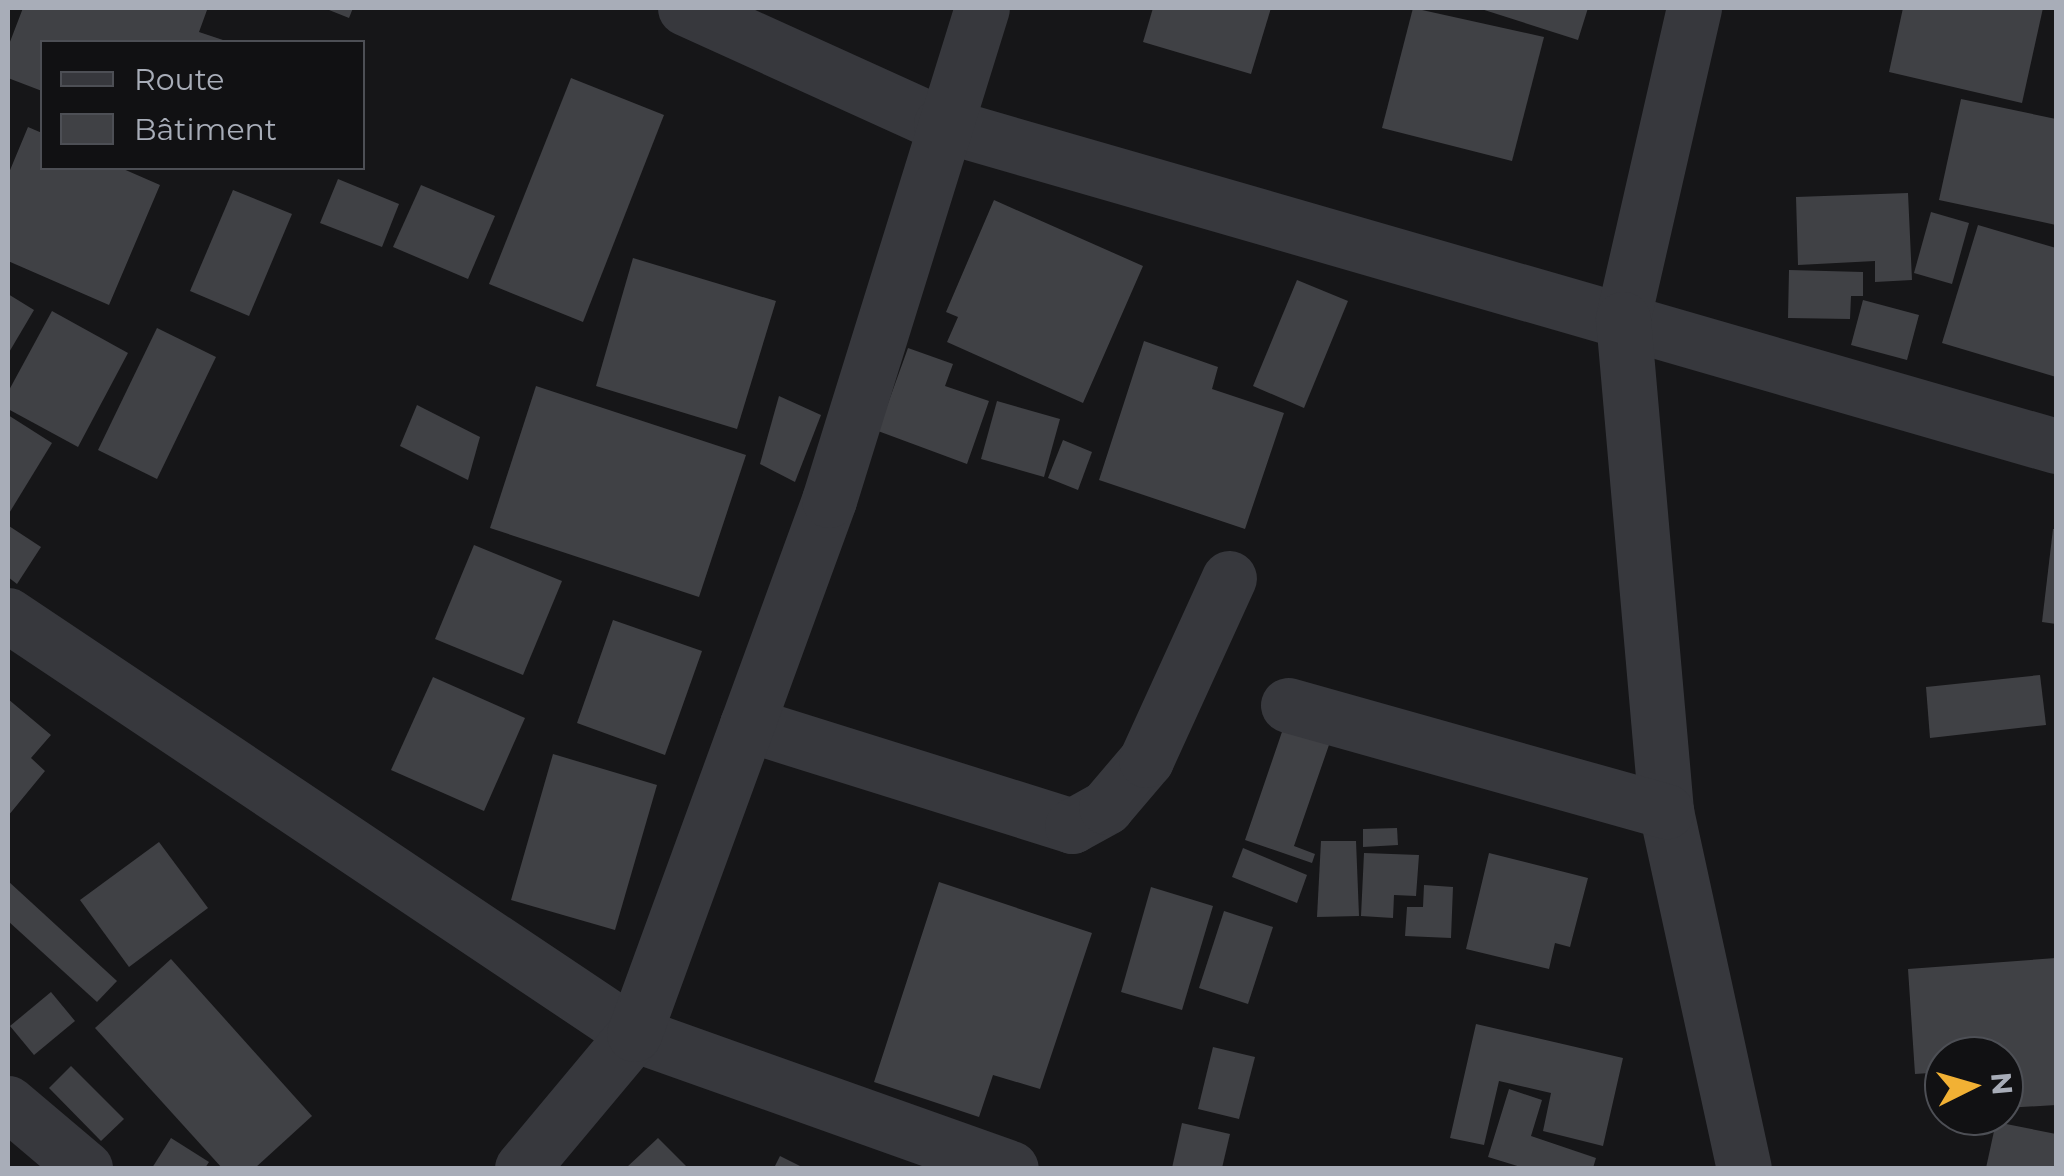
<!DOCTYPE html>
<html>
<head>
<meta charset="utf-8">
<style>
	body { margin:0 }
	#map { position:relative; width:2064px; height:1176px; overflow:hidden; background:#161618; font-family:Montserrat,sans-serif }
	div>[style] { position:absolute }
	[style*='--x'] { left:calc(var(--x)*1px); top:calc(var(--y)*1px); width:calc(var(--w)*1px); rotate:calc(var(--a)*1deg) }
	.building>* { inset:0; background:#404145 }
	.minor>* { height:55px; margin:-27.5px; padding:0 27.5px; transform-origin:27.5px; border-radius:27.5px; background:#37383d }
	span { translate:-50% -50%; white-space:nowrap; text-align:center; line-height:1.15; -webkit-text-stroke:10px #111113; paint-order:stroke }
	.frame { position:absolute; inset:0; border:10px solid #a8adb8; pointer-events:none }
	.legend { position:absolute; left:40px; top:40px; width:325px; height:130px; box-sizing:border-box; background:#111113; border:2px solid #4d4f55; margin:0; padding:12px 18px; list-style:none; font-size:30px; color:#a8adb8 }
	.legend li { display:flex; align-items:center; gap:20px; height:50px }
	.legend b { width:50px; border:2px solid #4d4f55 }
	.north { position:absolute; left:1924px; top:1036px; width:100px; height:100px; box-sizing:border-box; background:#111113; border:2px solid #4d4f55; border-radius:50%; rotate:85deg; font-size:28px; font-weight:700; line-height:40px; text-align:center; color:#a8adb8 }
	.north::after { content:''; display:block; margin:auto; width:35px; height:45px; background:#f2b134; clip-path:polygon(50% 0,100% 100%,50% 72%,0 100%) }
</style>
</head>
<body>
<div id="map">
	<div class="building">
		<i style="clip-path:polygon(23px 8px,201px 8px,207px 10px,199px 32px,229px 42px,42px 42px,42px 91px,8px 78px,8px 47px)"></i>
		<i style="clip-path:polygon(324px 8px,353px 8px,349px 18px)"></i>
		<i style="clip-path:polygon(1153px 8px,1271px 8px,1251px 74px,1143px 42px)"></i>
		<i style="clip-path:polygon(1413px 8px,1544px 37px,1512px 161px,1382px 128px)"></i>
		<i style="clip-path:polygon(1478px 8px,1588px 8px,1578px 40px)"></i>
		<i style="clip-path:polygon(1903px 8px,2043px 8px,2022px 103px,1889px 72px)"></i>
		<i style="clip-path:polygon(571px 78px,664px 115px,583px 322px,489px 284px)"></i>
		<i style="clip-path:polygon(1961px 99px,2056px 119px,2056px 225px,1939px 200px)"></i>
		<i style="clip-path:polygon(28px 127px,42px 133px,42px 168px,121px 168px,160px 185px,109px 305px,8px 261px,8px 175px)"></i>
		<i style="clip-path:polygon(338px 179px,399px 204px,382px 247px,320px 223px)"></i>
		<i style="clip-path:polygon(421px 185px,495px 216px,468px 279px,393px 247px)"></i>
		<i style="clip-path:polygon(233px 190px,292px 214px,249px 316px,190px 291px)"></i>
		<i style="clip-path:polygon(1908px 193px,1912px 280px,1875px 282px,1875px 261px,1798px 265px,1796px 197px)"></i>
		<i style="clip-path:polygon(994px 200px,1143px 266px,1083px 403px,947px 342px,958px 317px,946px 312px)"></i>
		<i style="clip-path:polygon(1931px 212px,1969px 223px,1952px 284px,1914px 273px)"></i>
		<i style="clip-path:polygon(1978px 225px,2056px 248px,2056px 377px,1942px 343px)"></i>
		<i style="clip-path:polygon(633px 258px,776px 301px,737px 429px,596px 386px)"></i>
		<i style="clip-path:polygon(1789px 270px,1863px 272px,1863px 296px,1851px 296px,1850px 319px,1788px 318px)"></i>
		<i style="clip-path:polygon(1297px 280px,1348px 301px,1304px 408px,1253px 386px)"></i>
		<i style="clip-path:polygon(8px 294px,34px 310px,8px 354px)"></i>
		<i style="clip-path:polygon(1863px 300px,1919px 315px,1907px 360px,1851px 345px)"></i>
		<i style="clip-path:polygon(52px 311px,128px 353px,78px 447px,8px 409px,8px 392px)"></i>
		<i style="clip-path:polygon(157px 328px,216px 357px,157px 479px,98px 450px)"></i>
		<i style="clip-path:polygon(1144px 341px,1218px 367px,1212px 389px,1284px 413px,1245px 529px,1099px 480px)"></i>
		<i style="clip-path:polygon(908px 348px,953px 364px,945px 386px,989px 401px,967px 464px,878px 431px)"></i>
		<i style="clip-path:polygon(536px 386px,746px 455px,699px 597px,490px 528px)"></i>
		<i style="clip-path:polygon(779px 396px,821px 415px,795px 482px,760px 464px)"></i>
		<i style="clip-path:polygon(997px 401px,1060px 419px,1044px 477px,981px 459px)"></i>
		<i style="clip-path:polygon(417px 405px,480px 437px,468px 480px,400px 446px)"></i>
		<i style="clip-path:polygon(8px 415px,52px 443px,8px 515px)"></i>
		<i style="clip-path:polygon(1063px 440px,1092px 452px,1078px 490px,1048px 478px)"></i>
		<i style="clip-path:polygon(9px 526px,41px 547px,17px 584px,8px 577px)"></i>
		<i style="clip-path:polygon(2053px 529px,2056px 529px,2056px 624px,2042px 622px)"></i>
		<i style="clip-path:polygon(474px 545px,562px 581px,523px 675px,435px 639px)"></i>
		<i style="clip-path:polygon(613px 620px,702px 651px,665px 755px,577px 723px)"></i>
		<i style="clip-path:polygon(2040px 675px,2046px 725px,1930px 738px,1926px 687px)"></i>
		<i style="clip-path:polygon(433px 677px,525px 718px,484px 811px,391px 770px)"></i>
		<i style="clip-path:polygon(8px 699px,51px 735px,31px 758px,45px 771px,8px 816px)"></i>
		<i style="clip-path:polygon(1284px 726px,1330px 742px,1294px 846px,1315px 854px,1312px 863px,1245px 840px)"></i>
		<i style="clip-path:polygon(553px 754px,657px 785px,615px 930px,511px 900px)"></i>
		<i style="clip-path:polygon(1397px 828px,1398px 845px,1363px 847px,1363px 829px)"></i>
		<i style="clip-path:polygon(1321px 841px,1356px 841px,1359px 916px,1317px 917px)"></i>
		<i style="clip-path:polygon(159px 842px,208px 908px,129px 967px,80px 900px)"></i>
		<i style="clip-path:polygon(1243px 848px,1307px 875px,1297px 903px,1232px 877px)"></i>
		<i style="clip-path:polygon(1364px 853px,1419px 855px,1416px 896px,1394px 895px,1393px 918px,1361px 916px)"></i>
		<i style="clip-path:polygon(1489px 853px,1588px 878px,1570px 947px,1555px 943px,1549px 969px,1466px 949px)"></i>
		<i style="clip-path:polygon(8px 881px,117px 981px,97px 1002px,8px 921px)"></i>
		<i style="clip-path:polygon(939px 882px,1092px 933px,1040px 1089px,993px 1075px,979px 1117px,874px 1082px)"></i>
		<i style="clip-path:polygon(1424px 885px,1453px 887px,1451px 938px,1405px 936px,1407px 907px,1423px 907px)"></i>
		<i style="clip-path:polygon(1151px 887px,1213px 906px,1182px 1010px,1121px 992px)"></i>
		<i style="clip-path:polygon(1224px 911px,1273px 927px,1248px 1004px,1199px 988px)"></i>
		<i style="clip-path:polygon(2056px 958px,2056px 1105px,2004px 1108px,2004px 1056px,1944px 1056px,1944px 1072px,1915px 1074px,1908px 969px)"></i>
		<i style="clip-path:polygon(171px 959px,312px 1116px,255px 1168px,222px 1168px,95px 1028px)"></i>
		<i style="clip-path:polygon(51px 992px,75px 1021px,34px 1055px,10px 1026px)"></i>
		<i style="clip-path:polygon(1476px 1024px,1623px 1058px,1603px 1146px,1543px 1131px,1551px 1093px,1499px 1081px,1484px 1145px,1450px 1138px)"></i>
		<i style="clip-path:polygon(1213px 1047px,1255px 1057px,1239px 1119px,1198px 1109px)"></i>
		<i style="clip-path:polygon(71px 1066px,124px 1119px,101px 1141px,49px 1088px)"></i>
		<i style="clip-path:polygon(1509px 1089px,1542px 1100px,1531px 1136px,1596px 1158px,1593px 1168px,1524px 1168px,1488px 1157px)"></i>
		<i style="clip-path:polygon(1996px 1122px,2056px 1134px,2056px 1168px,1986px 1168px)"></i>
		<i style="clip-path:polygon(1182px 1123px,1230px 1134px,1222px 1168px,1172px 1168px)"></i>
		<i style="clip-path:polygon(171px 1138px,209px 1162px,205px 1168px,152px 1168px)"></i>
		<i style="clip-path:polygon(658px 1138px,688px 1168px,626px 1168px)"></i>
		<i style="clip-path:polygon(780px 1156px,804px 1168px,774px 1168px)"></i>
	</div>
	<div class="minor">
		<i style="--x:685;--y:8;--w:281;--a:24.4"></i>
		<i style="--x:941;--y:124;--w:1161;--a:16.11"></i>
		<i style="--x:1694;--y:8;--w:319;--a:102.9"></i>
		<i style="--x:1623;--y:319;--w:494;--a:85"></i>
		<i style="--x:1666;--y:811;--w:365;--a:77.7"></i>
		<i style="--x:8;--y:615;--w:753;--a:33.8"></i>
		<i style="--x:634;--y:1034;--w:400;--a:19.6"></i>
		<i style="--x:1288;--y:705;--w:393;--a:15.7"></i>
		<i style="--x:747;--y:724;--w:341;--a:17.4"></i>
		<i style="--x:1072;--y:826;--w:39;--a:-29"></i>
		<i style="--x:1106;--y:807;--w:62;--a:-49.6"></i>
		<i style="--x:1146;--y:760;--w:200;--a:-65.5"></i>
		<i style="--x:8;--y:1103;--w:101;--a:40.2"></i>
		<i style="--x:522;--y:1168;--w:175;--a:-50.1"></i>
		<i style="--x:634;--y:1034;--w:568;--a:-69.94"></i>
		<i style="--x:829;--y:500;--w:515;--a:-72.73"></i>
	</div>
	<div class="frame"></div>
	<ul class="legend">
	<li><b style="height:12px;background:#37383d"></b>Route</li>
	<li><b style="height:28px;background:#404145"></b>Bâtiment</li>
	</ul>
	<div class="north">N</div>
</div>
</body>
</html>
